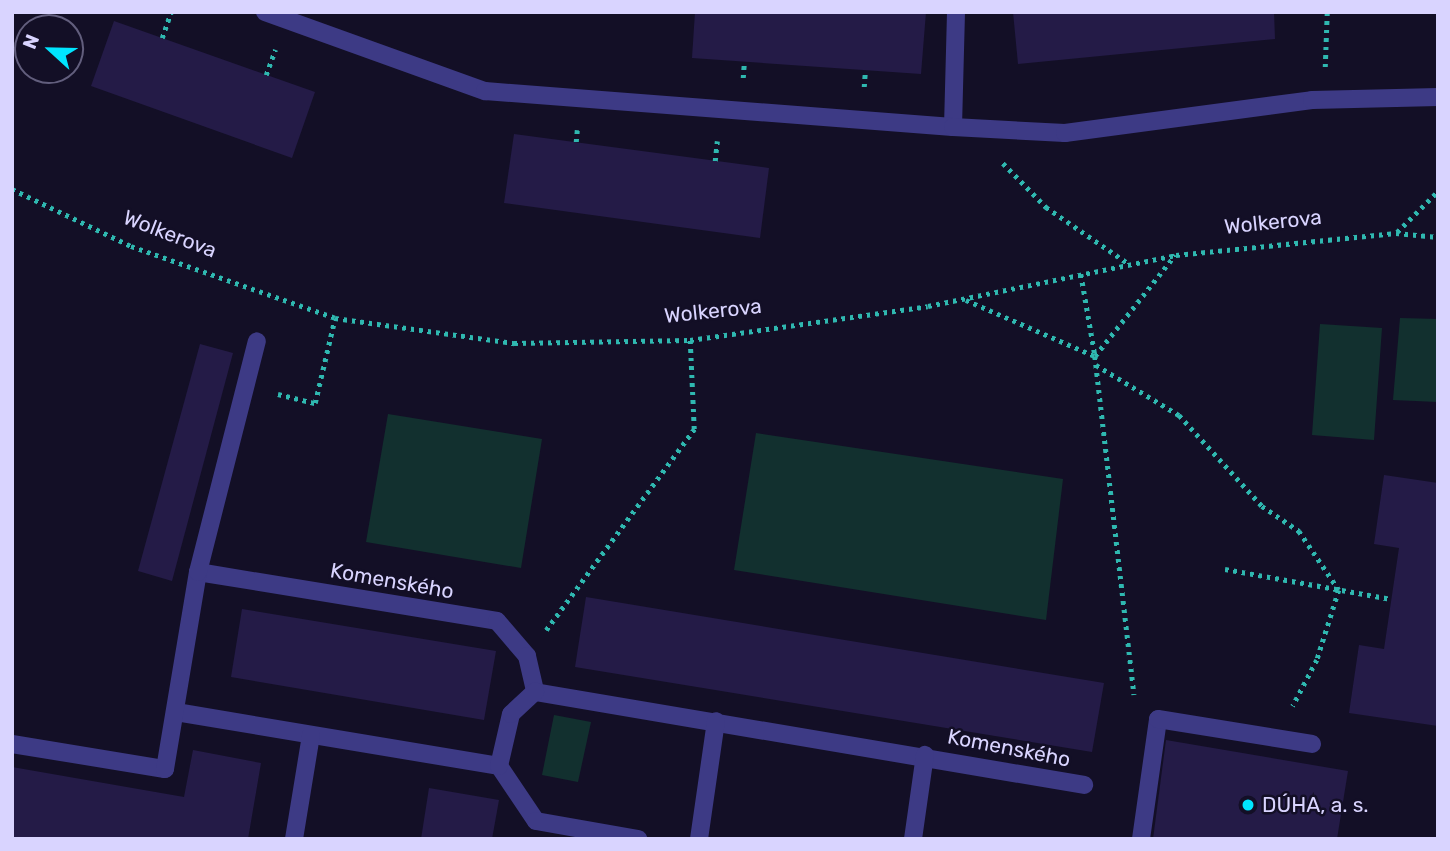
<!DOCTYPE html>
<html>
<head>
<meta charset="utf-8">
<style>
	body { margin:0 }
	#map { position:relative; width:1450px; height:851px; overflow:hidden; background:#130f26; font-family:Rubik,sans-serif }
	div>[style] { position:absolute }
	[style*='--x'] { left:calc(var(--x)*1px); top:calc(var(--y)*1px); width:calc(var(--w)*1px); rotate:calc(var(--a)*1deg) }
	.green>* { inset:0; background:#12302f }
	.building>* { inset:0; background:#241b47 }
	.path>* { height:4.5px; margin-top:-2.25px; transform-origin:0; background:repeating-linear-gradient(90deg,#2fb8b0 0 3.5px,transparent 0 8.5px) }
	.service>* { height:18px; margin:-9px; padding:0 9px; transform-origin:9px; border-radius:9px; background:#3d3a85 }
	.minor>* { height:18px; margin:-9px; padding:0 9px; transform-origin:9px; border-radius:9px; background:#3d3a85 }
	.dots>* { width:19px; height:19px; translate:-50% -50%; box-sizing:border-box; border:4px solid #130f26; border-radius:50% }
	span { translate:-50% -50%; white-space:nowrap; text-align:center; line-height:1.15; -webkit-text-stroke:5px #130f26; paint-order:stroke }
	.street-label { font-size:21px; color:#d9d4ff }
	.poi-label { font-size:21px; color:#d9d4ff }
	.left { translate:0 -50%; text-align:left }
	.frame { position:absolute; inset:0; border:14px solid #d9d4ff; pointer-events:none }
	.north { position:absolute; left:14px; top:14px; width:70px; height:70px; box-sizing:border-box; background:#130f26; border:2px solid #625e7d; border-radius:50%; rotate:292deg; font-size:19px; font-weight:700; line-height:28px; text-align:center; color:#d9d4ff }
	.north::after { content:''; display:block; margin:auto; width:24px; height:32px; background:#00e5ff; clip-path:polygon(50% 0,100% 100%,50% 72%,0 100%) }
</style>
</head>
<body>
<div id="map">
	<div class="green">
		<i style="clip-path:polygon(1400px 318px,1438px 319px,1438px 402px,1393px 400px)"></i>
		<i style="clip-path:polygon(1320px 324px,1382px 328px,1374px 440px,1312px 435px)"></i>
		<i style="clip-path:polygon(388px 414px,542px 439px,521px 568px,366px 542px)"></i>
		<i style="clip-path:polygon(756px 433px,1063px 479px,1046px 620px,734px 570px)"></i>
		<i style="clip-path:polygon(554px 715px,591px 722px,578px 782px,542px 775px)"></i>
	</div>
	<div class="building">
		<i style="clip-path:polygon(695px 12px,926px 12px,921px 74px,692px 58px)"></i>
		<i style="clip-path:polygon(1013px 12px,1274px 12px,1275px 39px,1018px 64px)"></i>
		<i style="clip-path:polygon(114px 21px,315px 92px,292px 158px,91px 86px)"></i>
		<i style="clip-path:polygon(514px 134px,769px 168px,760px 238px,504px 203px)"></i>
		<i style="clip-path:polygon(200px 344px,233px 353px,172px 581px,138px 571px)"></i>
		<i style="clip-path:polygon(1384px 475px,1438px 483px,1438px 726px,1349px 713px,1359px 645px,1384px 649px,1399px 548px,1374px 544px)"></i>
		<i style="clip-path:polygon(586px 597px,1104px 683px,1092px 752px,575px 667px)"></i>
		<i style="clip-path:polygon(242px 609px,496px 651px,484px 720px,231px 677px)"></i>
		<i style="clip-path:polygon(1166px 740px,1348px 771px,1337px 839px,1153px 839px)"></i>
		<i style="clip-path:polygon(193px 750px,261px 763px,248px 839px,12px 839px,12px 767px,184px 797px)"></i>
		<i style="clip-path:polygon(429px 788px,499px 800px,492px 839px,421px 839px)"></i>
	</div>
	<div class="path">
		<i style="--x:162;--y:38;--w:28;--a:-71"></i>
		<i style="--x:1325;--y:67;--w:55;--a:-87.9"></i>
		<i style="--x:266;--y:75;--w:27;--a:-70"></i>
		<i style="--x:743;--y:78;--w:16;--a:-86"></i>
		<i style="--x:864;--y:87;--w:16;--a:-86"></i>
		<i style="--x:576;--y:142;--w:12;--a:-85"></i>
		<i style="--x:715;--y:161;--w:20;--a:-84"></i>
		<i style="--x:1003;--y:163;--w:62;--a:45.7"></i>
		<i style="--x:1046;--y:207;--w:101;--a:34.5"></i>
		<i style="--x:12;--y:189;--w:132;--a:25.6"></i>
		<i style="--x:131;--y:246;--w:216;--a:19.4"></i>
		<i style="--x:335;--y:318;--w:181;--a:8"></i>
		<i style="--x:514;--y:343;--w:176;--a:-1"></i>
		<i style="--x:690;--y:340;--w:240;--a:-8.1"></i>
		<i style="--x:928;--y:306;--w:253;--a:-11.6"></i>
		<i style="--x:1176;--y:255;--w:221;--a:-5.7"></i>
		<i style="--x:1396;--y:233;--w:42;--a:5.4"></i>
		<i style="--x:1397;--y:232;--w:58;--a:-45"></i>
		<i style="--x:1081;--y:274;--w:82;--a:80.2"></i>
		<i style="--x:966;--y:300;--w:141;--a:23.5"></i>
		<i style="--x:1095;--y:356;--w:341;--a:83.4"></i>
		<i style="--x:1095;--y:356;--w:129;--a:-51.6"></i>
		<i style="--x:1096;--y:365;--w:97;--a:31.1"></i>
		<i style="--x:1179;--y:415;--w:123;--a:47.6"></i>
		<i style="--x:1262;--y:506;--w:45;--a:34"></i>
		<i style="--x:1299;--y:531;--w:71;--a:55.9"></i>
		<i style="--x:1339;--y:590;--w:73;--a:107.4"></i>
		<i style="--x:1317;--y:660;--w:52;--a:117.6"></i>
		<i style="--x:278;--y:394;--w:38;--a:14"></i>
		<i style="--x:315;--y:403;--w:87;--a:-76.8"></i>
		<i style="--x:1225;--y:569;--w:169;--a:10.2"></i>
		<i style="--x:546;--y:630;--w:250;--a:-53.6"></i>
		<i style="--x:694;--y:429;--w:89;--a:-92.6"></i>
	</div>
	<div class="service">
		<i style="--x:953;--y:127;--w:115;--a:-88.5"></i>
		<i style="--x:198;--y:572;--w:303;--a:9.3"></i>
		<i style="--x:497;--y:621;--w:46;--a:49.4"></i>
		<i style="--x:527;--y:656;--w:37;--a:77"></i>
		<i style="--x:535;--y:692;--w:557;--a:9.61"></i>
		<i style="--x:176;--y:712;--w:327;--a:9.5"></i>
		<i style="--x:499;--y:766;--w:66;--a:56.1"></i>
		<i style="--x:536;--y:821;--w:104;--a:10"></i>
		<i style="--x:12;--y:744;--w:155;--a:9.3"></i>
		<i style="--x:165;--y:769;--w:200;--a:-80.5"></i>
		<i style="--x:198;--y:572;--w:238;--a:-75.7"></i>
		<i style="--x:499;--y:766;--w:53;--a:-77"></i>
		<i style="--x:511;--y:714;--w:33;--a:-43"></i>
		<i style="--x:294;--y:839;--w:105;--a:-80.7"></i>
		<i style="--x:699;--y:839;--w:119;--a:-81.8"></i>
		<i style="--x:913;--y:839;--w:85;--a:-81.9"></i>
		<i style="--x:1141;--y:839;--w:121;--a:-81.9"></i>
		<i style="--x:1158;--y:719;--w:156;--a:9.2"></i>
	</div>
	<div class="minor">
		<i style="--x:265;--y:12;--w:234;--a:19.8"></i>
		<i style="--x:485;--y:91;--w:469;--a:4.4"></i>
		<i style="--x:953;--y:127;--w:112;--a:3.1"></i>
		<i style="--x:1065;--y:133;--w:249;--a:-7.6"></i>
		<i style="--x:1312;--y:100;--w:126;--a:-1.4"></i>
	</div>
	<div class="dots">
		<i style="left:1248px;top:805px;background:#00e5ff"></i>
	</div>
	<div class="street-label">
		<span style="left:1273px;top:222px;rotate:-6deg">Wolkerova</span>
		<span style="left:170px;top:234px;rotate:21deg">Wolkerova</span>
		<span style="left:713px;top:311px;rotate:-6deg">Wolkerova</span>
		<span style="left:392px;top:581px;rotate:10deg">Komenského</span>
		<span style="left:1009px;top:748px;rotate:11deg">Komenského</span>
	</div>
	<div class="poi-label">
		<span class="left" style="left:1262px;top:805px">DÚHA, a. s.</span>
	</div>
	<div class="frame"></div>
	<div class="north">N</div>
</div>
</body>
</html>
